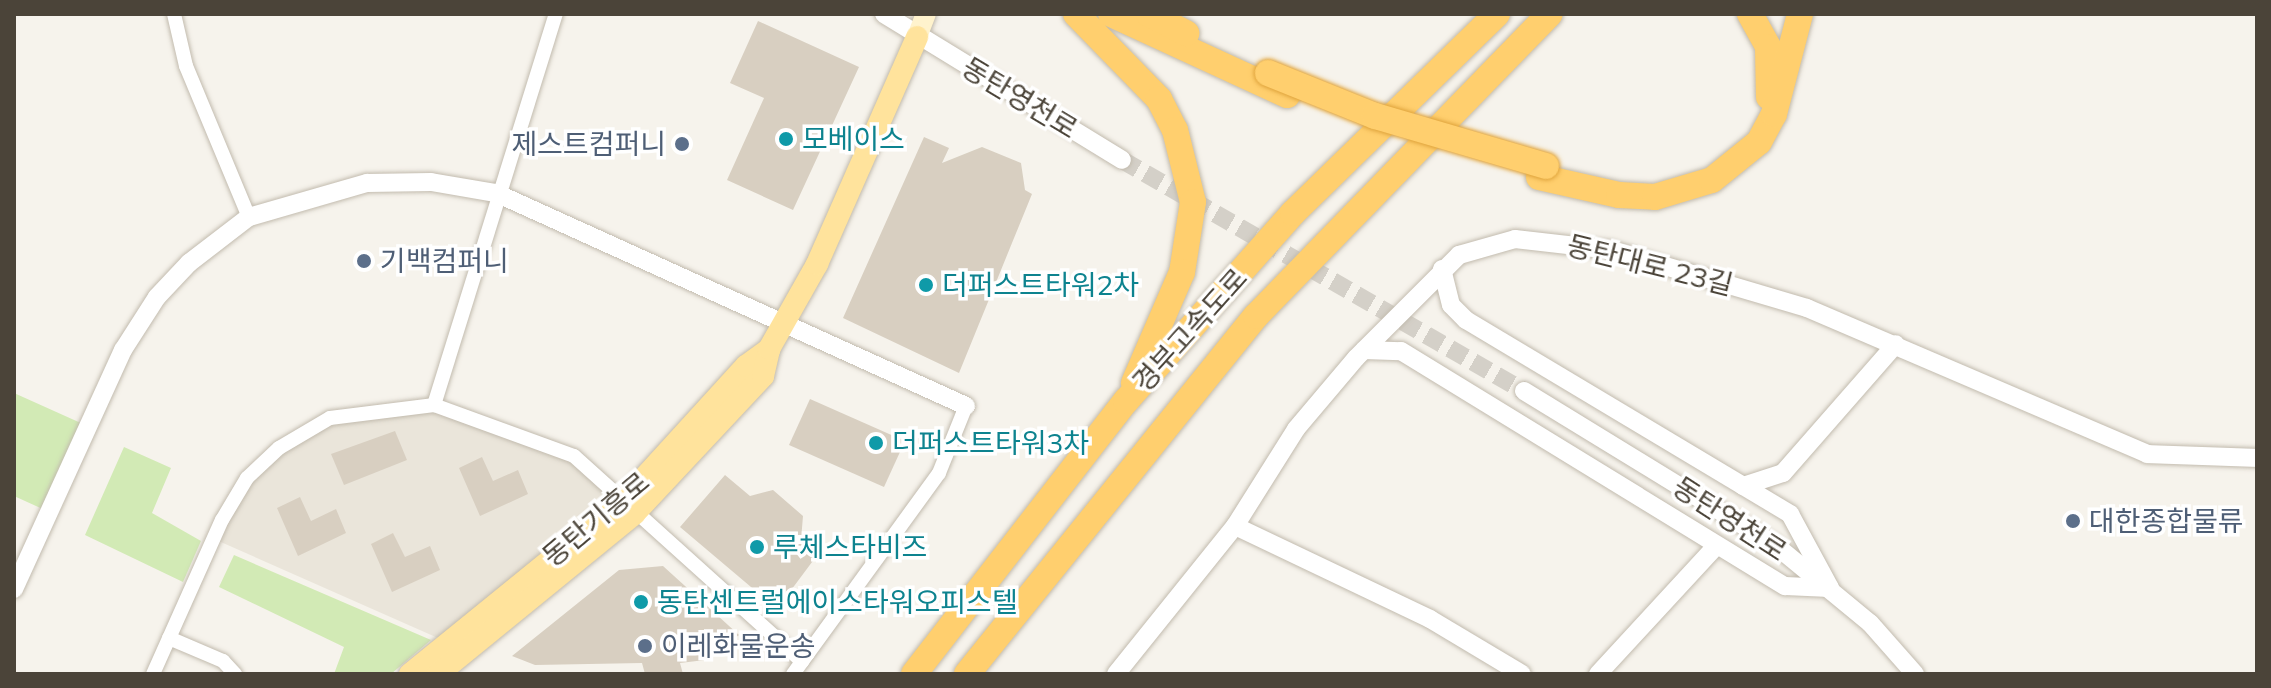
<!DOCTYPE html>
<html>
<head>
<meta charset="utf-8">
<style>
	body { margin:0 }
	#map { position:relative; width:2271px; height:688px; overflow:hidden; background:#f6f3ec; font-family:Mulish,"Noto Sans KR",sans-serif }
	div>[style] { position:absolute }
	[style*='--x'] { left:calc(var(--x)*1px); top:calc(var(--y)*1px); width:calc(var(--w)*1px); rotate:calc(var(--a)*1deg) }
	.residential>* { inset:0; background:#eae5da }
	.green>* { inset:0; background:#d2eab5 }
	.building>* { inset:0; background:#d8cfc1 }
	.tertiary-tunnel>* { height:18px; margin-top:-9px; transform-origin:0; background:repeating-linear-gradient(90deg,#d4d0c8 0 18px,transparent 0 27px) }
	.roads { filter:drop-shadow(0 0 2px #c2bbae) drop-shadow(0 0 2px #c2bbae) }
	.minor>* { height:14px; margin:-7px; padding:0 7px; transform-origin:7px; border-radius:7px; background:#fff }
	.tertiary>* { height:18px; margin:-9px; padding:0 9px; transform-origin:9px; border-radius:9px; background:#fff }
	.secondary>* { height:20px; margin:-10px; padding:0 10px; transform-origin:10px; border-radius:10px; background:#fff3cd }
	.primary>* { height:22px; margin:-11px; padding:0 11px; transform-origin:11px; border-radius:11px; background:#ffe39c }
	.motorway>* { height:26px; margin:-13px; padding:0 13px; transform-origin:13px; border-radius:13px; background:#ffcf6e }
	.bridges { filter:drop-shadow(0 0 2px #e0a43c) drop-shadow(0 0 2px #e0a43c) }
	.motorway-bridge>* { height:26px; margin:-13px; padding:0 13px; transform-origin:13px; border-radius:13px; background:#ffcf6e }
	.dots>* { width:22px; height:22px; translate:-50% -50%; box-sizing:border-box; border:4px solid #fff; border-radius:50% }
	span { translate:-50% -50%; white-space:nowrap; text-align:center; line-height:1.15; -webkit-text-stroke:7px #fff; paint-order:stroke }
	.street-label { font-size:28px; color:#4b4439 }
	.culture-label { font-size:28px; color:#0d838f }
	.left { translate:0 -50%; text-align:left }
	.service-label { font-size:28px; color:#4e5e75 }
	.right { translate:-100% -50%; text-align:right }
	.frame { position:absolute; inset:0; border:16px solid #4b4439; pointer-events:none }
</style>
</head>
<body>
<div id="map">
	<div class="residential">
		<i style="clip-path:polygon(434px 405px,541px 439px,623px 501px,447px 642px,214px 539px,247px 478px,316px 424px)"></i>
	</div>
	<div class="green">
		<i style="clip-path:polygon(14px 393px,83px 424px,47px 511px,14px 496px)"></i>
		<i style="clip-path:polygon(124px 447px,171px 468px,152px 513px,201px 541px,183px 582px,85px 535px)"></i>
		<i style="clip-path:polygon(234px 555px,431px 640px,391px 674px,334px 674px,344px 647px,219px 587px)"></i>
	</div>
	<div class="building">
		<i style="clip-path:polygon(758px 21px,859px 67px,793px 210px,727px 180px,764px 98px,730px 83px)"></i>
		<i style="clip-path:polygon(924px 137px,949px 148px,942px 163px,982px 147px,1021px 163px,1025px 190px,1032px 194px,959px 373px,843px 318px)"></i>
		<i style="clip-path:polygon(810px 399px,905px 441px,884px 487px,789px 445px)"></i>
		<i style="clip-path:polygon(395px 431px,407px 460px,344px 485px,331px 454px)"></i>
		<i style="clip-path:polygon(482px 457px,493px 481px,518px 470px,528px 494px,480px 516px,459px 468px)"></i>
		<i style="clip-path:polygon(725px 475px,750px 496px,773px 490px,803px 516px,801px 540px,818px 554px,777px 609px,680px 527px)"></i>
		<i style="clip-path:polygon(300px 497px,311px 521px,336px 509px,346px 533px,298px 556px,277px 508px)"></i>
		<i style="clip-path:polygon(393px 533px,405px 557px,430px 546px,440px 570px,392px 592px,371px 544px)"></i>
		<i style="clip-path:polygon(663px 566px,739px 635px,705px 660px,680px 663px,683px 674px,645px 674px,642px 663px,535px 665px,512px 656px,619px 570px)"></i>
	</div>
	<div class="tertiary-tunnel">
		<i style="--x:1122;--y:160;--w:464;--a:29.9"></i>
	</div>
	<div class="roads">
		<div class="minor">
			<i style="--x:174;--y:14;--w:53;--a:77"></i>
			<i style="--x:186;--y:66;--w:164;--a:67.4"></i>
			<i style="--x:434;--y:405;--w:410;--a:-72.7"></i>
			<i style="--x:169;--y:638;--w:59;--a:23.1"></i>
			<i style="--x:223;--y:661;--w:18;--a:47"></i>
			<i style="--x:153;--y:674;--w:169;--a:-65.9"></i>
			<i style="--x:222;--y:520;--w:49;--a:-59.2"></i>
			<i style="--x:247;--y:478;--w:44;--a:-43.2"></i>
			<i style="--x:279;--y:448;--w:59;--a:-30.5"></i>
			<i style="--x:330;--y:418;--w:105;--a:-7.1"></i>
			<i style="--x:434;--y:405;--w:149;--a:20"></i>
			<i style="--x:574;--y:456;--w:307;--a:42"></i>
			<i style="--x:793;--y:674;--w:248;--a:-54"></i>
			<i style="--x:939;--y:473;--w:72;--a:-68.1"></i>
		</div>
		<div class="tertiary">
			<i style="--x:884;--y:14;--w:279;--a:31.5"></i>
			<i style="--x:1442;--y:269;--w:37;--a:76"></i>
			<i style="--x:1451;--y:305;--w:21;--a:45"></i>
			<i style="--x:1466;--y:320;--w:378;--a:30.9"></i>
			<i style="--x:1790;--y:514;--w:84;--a:61.6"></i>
			<i style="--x:1364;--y:350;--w:37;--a:2"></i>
			<i style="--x:1401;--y:351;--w:450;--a:31.5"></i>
			<i style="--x:1785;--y:586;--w:45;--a:2.5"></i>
			<i style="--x:1524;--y:391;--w:293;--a:31.5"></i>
			<i style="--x:1774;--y:544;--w:124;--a:39.5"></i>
			<i style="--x:1870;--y:623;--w:68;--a:48.6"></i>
			<i style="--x:1743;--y:486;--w:42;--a:-18"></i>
			<i style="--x:1783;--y:473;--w:171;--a:-48.8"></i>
			<i style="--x:1235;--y:526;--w:216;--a:25.5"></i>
			<i style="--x:1430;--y:619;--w:107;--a:30.9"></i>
			<i style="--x:14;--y:589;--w:263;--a:-65.5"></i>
			<i style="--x:123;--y:350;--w:63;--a:-57.3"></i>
			<i style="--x:157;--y:297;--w:47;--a:-46.7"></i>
			<i style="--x:189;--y:263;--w:76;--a:-37.5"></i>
			<i style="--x:249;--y:217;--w:123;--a:-16.1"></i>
			<i style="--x:367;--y:183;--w:64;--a:-0.9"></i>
			<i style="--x:431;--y:182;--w:66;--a:9.6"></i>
			<i style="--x:496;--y:193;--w:516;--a:24.38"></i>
			<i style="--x:1116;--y:674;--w:190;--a:-51.2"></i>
			<i style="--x:1235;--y:526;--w:115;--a:-57.8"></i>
			<i style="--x:1296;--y:429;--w:93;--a:-49.8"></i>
			<i style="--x:1356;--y:358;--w:146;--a:-45"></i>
			<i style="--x:1459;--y:255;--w:58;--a:-15.9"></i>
			<i style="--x:1515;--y:239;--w:97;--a:6.5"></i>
			<i style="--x:1611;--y:250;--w:204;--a:16.5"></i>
			<i style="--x:1807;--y:308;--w:370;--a:23.2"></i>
			<i style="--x:2147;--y:454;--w:110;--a:2.1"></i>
			<i style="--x:1598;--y:674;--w:174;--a:-47.3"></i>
		</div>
		<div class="secondary">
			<i style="--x:917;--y:37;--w:25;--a:-69"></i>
		</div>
		<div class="primary">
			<i style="--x:410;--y:674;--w:274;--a:-39.1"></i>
			<i style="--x:623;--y:501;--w:183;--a:-47.7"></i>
			<i style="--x:746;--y:366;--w:29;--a:-36"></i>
			<i style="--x:438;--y:674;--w:253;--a:-39.2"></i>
			<i style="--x:634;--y:514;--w:189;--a:-46.9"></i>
			<i style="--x:763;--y:376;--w:28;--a:-77"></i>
			<i style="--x:769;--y:349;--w:98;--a:-60.5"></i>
			<i style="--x:817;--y:264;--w:248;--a:-66.2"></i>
		</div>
		<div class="motorway">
			<i style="--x:1076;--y:14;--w:119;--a:45.7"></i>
			<i style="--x:1159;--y:99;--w:35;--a:63"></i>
			<i style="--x:1175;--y:130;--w:74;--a:76"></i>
			<i style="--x:1193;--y:202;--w:71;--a:98.9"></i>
			<i style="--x:1182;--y:272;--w:121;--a:113.4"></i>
			<i style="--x:1111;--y:14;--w:194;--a:24.7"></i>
			<i style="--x:1149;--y:14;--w:42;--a:27.2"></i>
			<i style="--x:1750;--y:14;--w:38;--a:61"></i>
			<i style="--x:1768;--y:47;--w:50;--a:88.9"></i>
			<i style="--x:1539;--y:177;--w:82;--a:12.7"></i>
			<i style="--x:1619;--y:195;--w:36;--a:3"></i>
			<i style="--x:1655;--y:197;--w:59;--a:-16.6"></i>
			<i style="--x:1712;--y:180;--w:60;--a:-39"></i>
			<i style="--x:1759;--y:142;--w:32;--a:-62"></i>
			<i style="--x:1774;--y:114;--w:103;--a:-75.4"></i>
			<i style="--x:914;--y:674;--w:346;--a:-52.2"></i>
			<i style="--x:1126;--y:401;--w:251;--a:-48.4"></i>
			<i style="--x:1293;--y:213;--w:285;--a:-44.3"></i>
			<i style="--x:967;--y:674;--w:460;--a:-51.1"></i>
			<i style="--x:1256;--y:316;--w:421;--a:-45.8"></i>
		</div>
	</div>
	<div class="bridges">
		<div class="motorway-bridge">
			<i style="--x:1268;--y:73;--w:115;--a:21.9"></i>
			<i style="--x:1375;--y:116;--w:178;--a:16.3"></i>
		</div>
	</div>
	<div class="dots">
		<i style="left:786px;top:139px;background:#0f9aa8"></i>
		<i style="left:682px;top:144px;background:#5c6f8a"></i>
		<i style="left:364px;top:261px;background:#5c6f8a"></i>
		<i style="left:926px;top:285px;background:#0f9aa8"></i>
		<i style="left:876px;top:443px;background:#0f9aa8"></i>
		<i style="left:2073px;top:521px;background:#5c6f8a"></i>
		<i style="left:757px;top:547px;background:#0f9aa8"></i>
		<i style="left:641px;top:602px;background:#0f9aa8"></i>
		<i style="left:645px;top:646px;background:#5c6f8a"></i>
	</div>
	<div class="street-label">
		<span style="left:1020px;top:98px;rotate:31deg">동탄영천로</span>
		<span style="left:1650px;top:265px;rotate:14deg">동탄대로 23길</span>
		<span style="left:1190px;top:330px;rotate:-48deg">경부고속도로</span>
		<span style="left:596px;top:519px;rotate:-40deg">동탄기흥로</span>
		<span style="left:1730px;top:519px;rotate:33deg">동탄영천로</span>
	</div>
	<div class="culture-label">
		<span class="left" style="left:802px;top:139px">모베이스</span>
		<span class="left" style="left:942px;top:285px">더퍼스트타워2차</span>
		<span class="left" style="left:892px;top:443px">더퍼스트타워3차</span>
		<span class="left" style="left:773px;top:547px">루체스타비즈</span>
		<span class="left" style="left:657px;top:602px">동탄센트럴에이스타워오피스텔</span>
	</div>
	<div class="service-label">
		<span class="right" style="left:666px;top:144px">제스트컴퍼니</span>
		<span class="left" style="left:380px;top:261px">기백컴퍼니</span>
		<span class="left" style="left:2089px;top:521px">대한종합물류</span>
		<span class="left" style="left:661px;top:646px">이레화물운송</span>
	</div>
	<div class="frame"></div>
</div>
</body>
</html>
